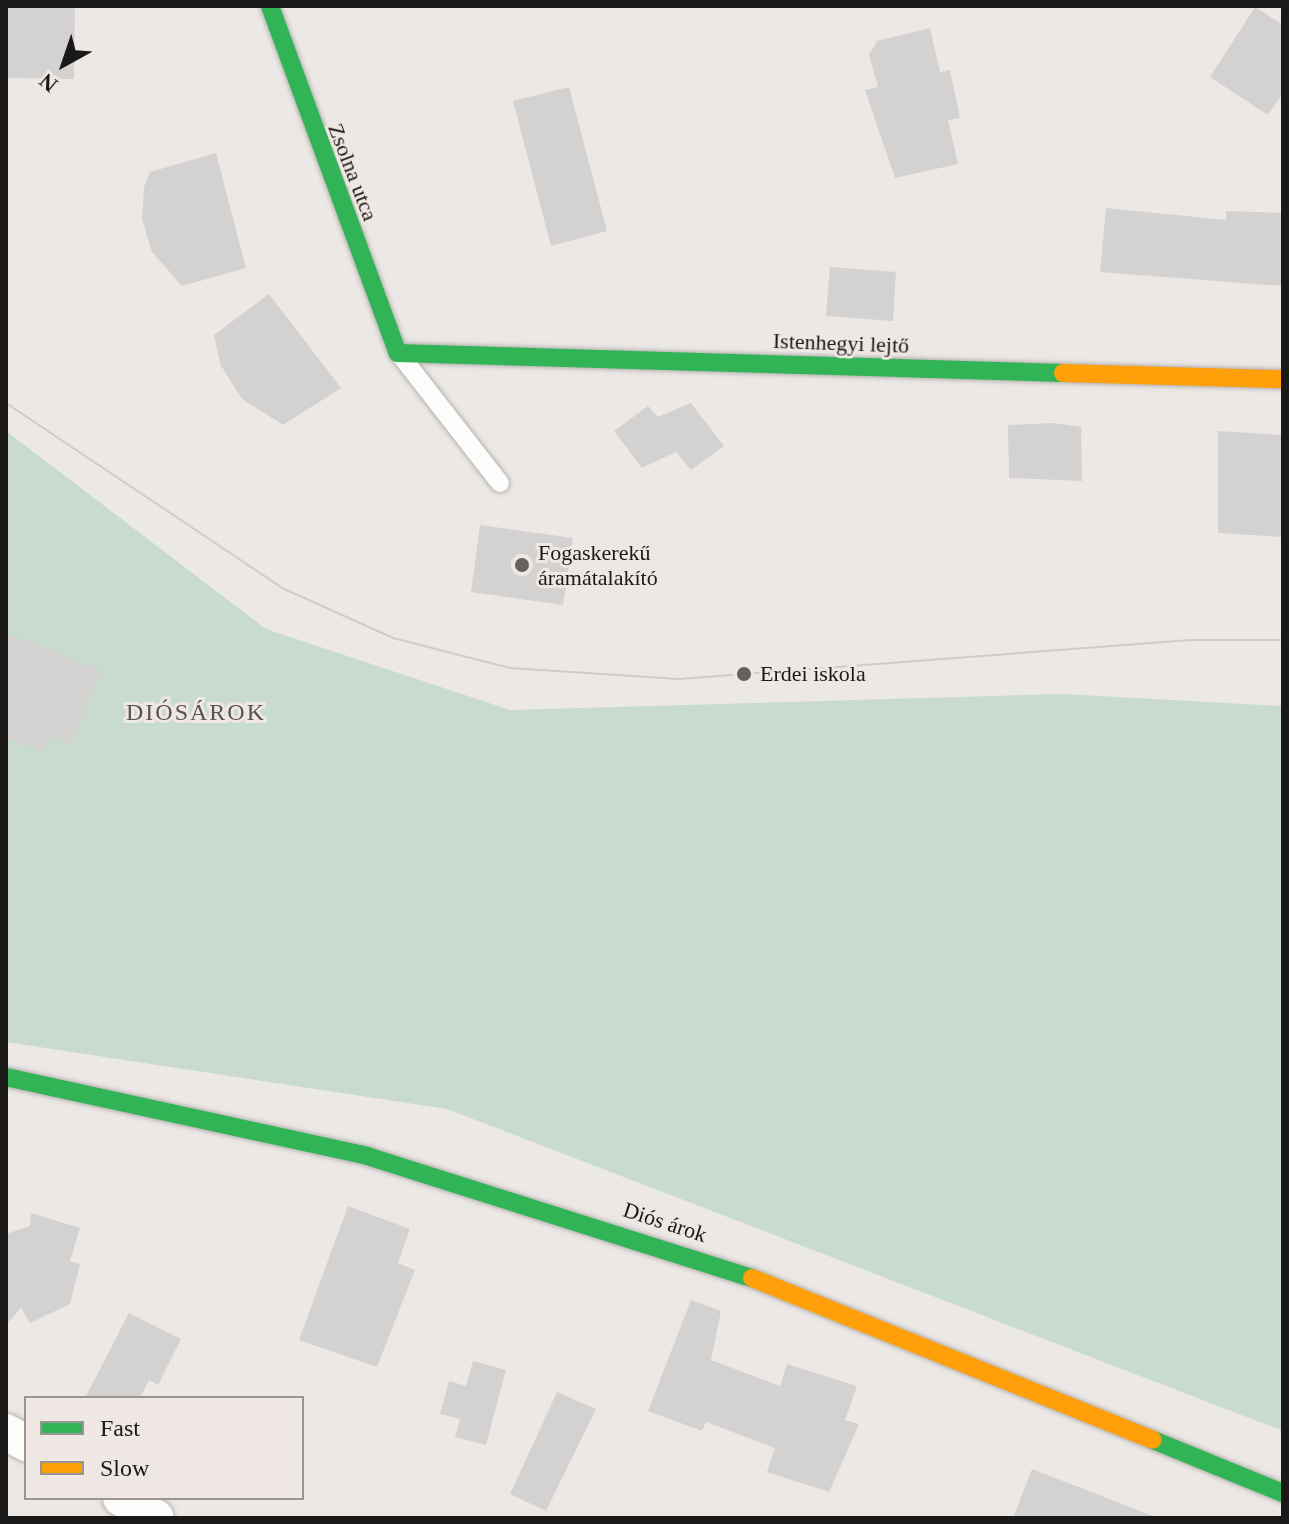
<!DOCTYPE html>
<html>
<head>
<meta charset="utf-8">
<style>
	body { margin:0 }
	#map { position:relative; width:1289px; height:1524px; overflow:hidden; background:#ece8e6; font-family:"Times New Roman",serif }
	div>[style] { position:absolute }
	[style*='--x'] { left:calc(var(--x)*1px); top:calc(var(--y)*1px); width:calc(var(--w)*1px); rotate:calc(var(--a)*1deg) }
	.green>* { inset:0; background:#c8dbce }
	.building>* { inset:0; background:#d4d1d1 }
	.roads { filter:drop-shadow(0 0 2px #b4b2b0) drop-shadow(0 0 2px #b4b2b0) }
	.lane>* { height:18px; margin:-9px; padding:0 9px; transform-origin:9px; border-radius:9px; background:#fcfcfb }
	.street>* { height:36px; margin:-18px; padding:0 18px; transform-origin:18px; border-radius:18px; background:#fcfcfb }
	.fast>* { height:18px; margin:-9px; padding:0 9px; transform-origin:9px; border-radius:9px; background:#30b455 }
	.slow>* { height:18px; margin:-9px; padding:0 9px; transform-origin:9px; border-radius:9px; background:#ff9f0a }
	.tram>* { height:2px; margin:-1px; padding:0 1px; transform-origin:1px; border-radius:1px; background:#cecdcc }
	.dots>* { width:22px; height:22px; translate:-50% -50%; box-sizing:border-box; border:4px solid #efe7e3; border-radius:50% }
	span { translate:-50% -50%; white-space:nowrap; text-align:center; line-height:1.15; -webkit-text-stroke:6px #efe7e3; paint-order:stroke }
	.street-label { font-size:22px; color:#1b1917 }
	.poi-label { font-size:22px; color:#1b1917 }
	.left { translate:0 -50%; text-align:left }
	.neighbourhood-label { font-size:24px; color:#59534f; letter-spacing:2px }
	.frame { position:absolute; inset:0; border:8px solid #1b1917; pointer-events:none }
	.legend { position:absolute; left:24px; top:1396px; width:280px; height:104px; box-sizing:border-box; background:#efe7e3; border:2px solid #9a9591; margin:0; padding:10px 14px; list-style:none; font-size:24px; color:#1b1917 }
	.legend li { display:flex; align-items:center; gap:16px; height:40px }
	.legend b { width:40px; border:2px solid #9a9591 }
	.north { position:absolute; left:24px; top:24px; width:80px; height:80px; -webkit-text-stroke:6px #efe7e3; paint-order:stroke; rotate:220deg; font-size:22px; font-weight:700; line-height:32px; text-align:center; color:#1b1917 }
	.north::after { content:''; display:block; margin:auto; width:28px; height:36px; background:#1b1917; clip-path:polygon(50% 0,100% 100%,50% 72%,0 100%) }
</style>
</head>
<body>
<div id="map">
	<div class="green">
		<i style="clip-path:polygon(6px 431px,266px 629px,510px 710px,1062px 694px,1283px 706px,1283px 1431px,447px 1109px,6px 1042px)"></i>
	</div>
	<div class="building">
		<i style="clip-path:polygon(6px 6px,75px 6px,74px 79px,6px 78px)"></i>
		<i style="clip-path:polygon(1255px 7px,1283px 25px,1283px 93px,1268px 115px,1210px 77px)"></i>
		<i style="clip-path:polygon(930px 28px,940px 72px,950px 70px,960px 118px,948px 120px,958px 164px,895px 178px,865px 90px,878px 87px,869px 55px,877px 41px)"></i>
		<i style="clip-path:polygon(569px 87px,607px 231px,551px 246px,513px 101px)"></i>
		<i style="clip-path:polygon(216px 153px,246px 268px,182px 286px,152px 252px,142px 219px,144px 187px,150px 172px)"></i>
		<i style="clip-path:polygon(1106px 208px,1226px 220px,1226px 211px,1283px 213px,1283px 286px,1100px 272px)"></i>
		<i style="clip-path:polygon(830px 267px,896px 272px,893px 321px,826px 316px)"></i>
		<i style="clip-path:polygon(269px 294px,341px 388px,283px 425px,242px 399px,220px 364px,214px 335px)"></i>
		<i style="clip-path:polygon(691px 403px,724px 446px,691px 470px,676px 452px,642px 468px,614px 431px,648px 406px,658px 417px)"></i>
		<i style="clip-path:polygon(1054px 423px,1081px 427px,1082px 481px,1009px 478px,1008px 425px)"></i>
		<i style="clip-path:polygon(1218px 431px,1283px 435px,1283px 537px,1218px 533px)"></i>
		<i style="clip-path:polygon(480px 525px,573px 538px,563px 605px,471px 592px)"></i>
		<i style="clip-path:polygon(6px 633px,101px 670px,71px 745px,50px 736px,43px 752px,6px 738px)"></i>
		<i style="clip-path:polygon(348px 1206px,410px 1229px,398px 1263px,415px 1270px,377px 1367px,299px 1340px)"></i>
		<i style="clip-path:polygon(31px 1213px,80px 1228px,70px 1261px,80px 1264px,70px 1304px,30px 1323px,21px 1308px,6px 1325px,6px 1234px,30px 1226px)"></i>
		<i style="clip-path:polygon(691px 1300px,721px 1311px,711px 1360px,780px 1386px,787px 1364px,857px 1386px,845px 1420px,859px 1424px,829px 1492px,767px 1472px,775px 1448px,706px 1422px,702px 1431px,648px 1411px)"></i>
		<i style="clip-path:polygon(129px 1313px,181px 1339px,158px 1385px,149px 1380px,140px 1398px,85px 1398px)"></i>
		<i style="clip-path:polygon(473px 1361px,506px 1370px,486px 1445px,455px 1437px,460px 1419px,440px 1414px,449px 1381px,466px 1386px)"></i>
		<i style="clip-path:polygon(557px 1392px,596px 1409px,546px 1511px,510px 1494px)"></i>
		<i style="clip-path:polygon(1032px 1469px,1153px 1516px,1152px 1518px,1013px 1518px)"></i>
	</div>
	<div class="roads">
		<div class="lane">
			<i style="--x:401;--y:356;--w:161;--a:52.1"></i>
		</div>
		<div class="street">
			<i style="--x:6;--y:1432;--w:23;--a:29"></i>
			<i style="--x:121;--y:1498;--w:40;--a:29.7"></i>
		</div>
		<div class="fast">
			<i style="--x:270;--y:6;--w:370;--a:69.8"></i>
			<i style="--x:398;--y:353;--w:665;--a:1.72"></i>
			<i style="--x:6;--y:1077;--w:370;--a:12.3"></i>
			<i style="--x:367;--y:1156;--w:404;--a:17.6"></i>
			<i style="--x:1153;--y:1440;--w:140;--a:22.2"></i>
		</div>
		<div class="slow">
			<i style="--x:1063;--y:373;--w:220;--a:1.6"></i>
			<i style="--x:752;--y:1278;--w:432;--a:22"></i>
		</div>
	</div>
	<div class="tram">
		<i style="--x:6;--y:403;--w:332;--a:33.8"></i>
		<i style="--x:282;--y:588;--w:122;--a:24.2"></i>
		<i style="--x:393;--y:638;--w:121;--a:14.4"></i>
		<i style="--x:510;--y:668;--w:169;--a:3.7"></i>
		<i style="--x:679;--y:679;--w:513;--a:-4.36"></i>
		<i style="--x:1191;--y:640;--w:92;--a:0"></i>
	</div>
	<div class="dots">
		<i style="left:522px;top:565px;background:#64615f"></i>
		<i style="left:744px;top:674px;background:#64615f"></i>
	</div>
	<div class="street-label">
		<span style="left:353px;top:172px;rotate:69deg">Zsolna utca</span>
		<span style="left:841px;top:343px;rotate:2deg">Istenhegyi lejtő</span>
		<span style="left:665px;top:1222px;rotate:18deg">Diós árok</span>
	</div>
	<div class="poi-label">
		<span class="left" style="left:538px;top:565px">Fogaskerekű<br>áramátalakító</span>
		<span class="left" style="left:760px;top:674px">Erdei iskola</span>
	</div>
	<div class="neighbourhood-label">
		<span style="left:196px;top:713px">DIÓSÁROK</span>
	</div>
	<div class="frame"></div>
	<ul class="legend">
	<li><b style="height:10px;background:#30b455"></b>Fast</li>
	<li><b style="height:10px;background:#ff9f0a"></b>Slow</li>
	</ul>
	<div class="north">N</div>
</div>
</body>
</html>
